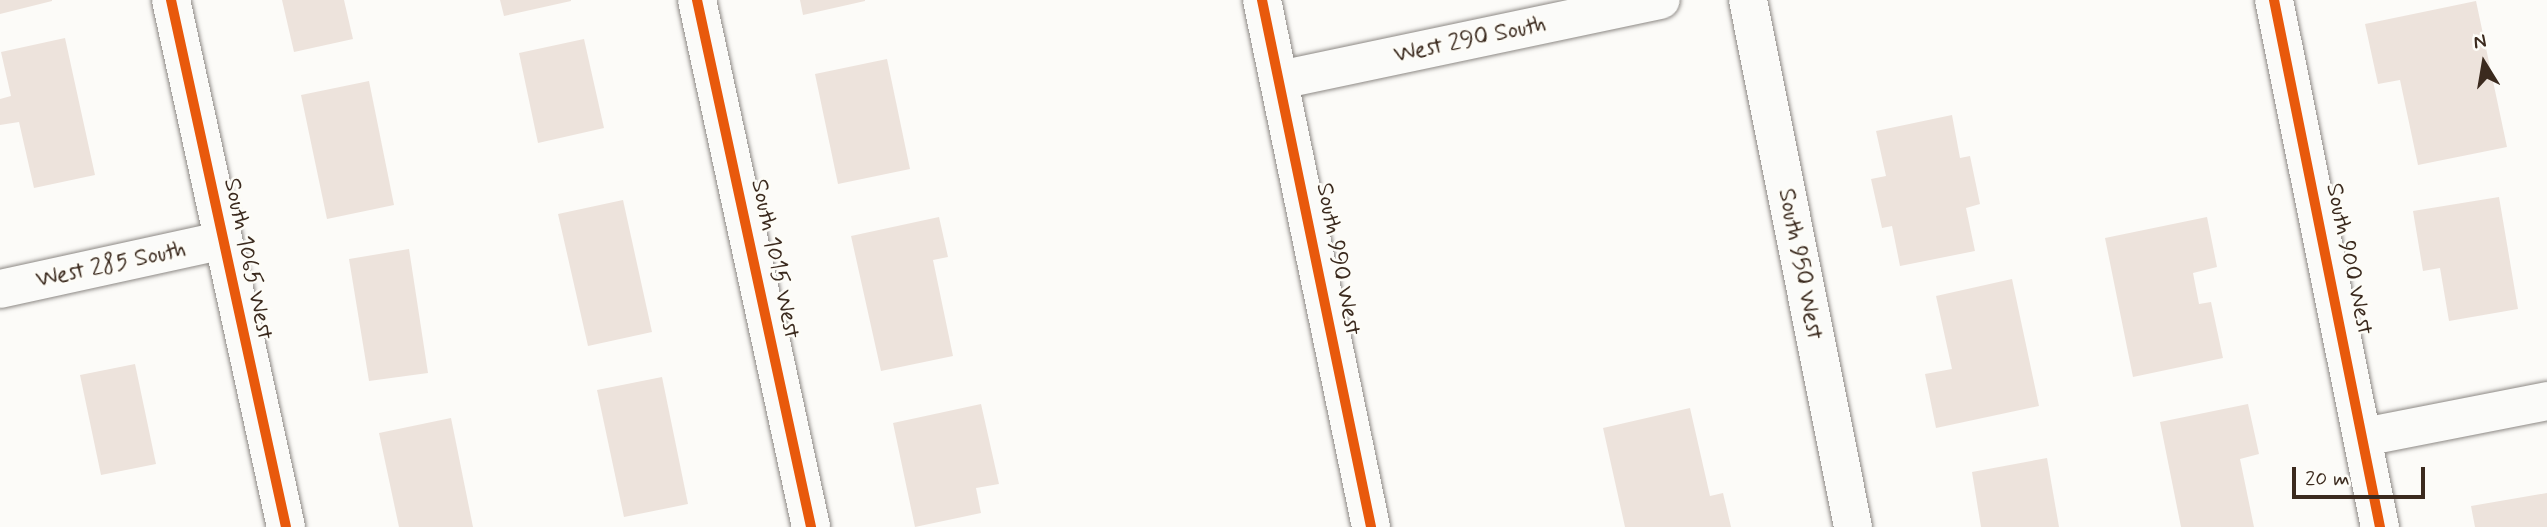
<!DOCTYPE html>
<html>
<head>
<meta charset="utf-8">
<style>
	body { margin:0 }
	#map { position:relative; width:2547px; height:527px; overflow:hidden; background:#fcfbf8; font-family:Mynerve,sans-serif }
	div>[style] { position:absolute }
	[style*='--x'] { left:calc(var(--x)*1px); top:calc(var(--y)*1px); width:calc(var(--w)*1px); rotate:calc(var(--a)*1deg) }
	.building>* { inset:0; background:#ede3dc }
	.roads { filter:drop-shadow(0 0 2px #8d8985) drop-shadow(0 0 2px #8d8985) }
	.street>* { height:38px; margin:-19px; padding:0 19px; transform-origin:19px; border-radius:19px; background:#fbfbf9 }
	.cycleway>* { height:10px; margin:-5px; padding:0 5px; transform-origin:5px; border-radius:5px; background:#e8590c }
	span { translate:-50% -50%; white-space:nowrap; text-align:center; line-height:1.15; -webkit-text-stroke:5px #fdfcf7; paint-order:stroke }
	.street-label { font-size:24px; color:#3b2a1e }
	.north { position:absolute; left:2449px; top:28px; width:70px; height:70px; -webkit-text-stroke:5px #fdfcf7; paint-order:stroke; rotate:349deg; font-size:19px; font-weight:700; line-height:28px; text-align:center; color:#3b2a1e }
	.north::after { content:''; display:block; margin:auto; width:24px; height:32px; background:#3b2a1e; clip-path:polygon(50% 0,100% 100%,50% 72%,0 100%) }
	.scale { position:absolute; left:2292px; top:467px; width:133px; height:32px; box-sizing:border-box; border:4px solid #3b2a1e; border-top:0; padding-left:9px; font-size:21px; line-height:24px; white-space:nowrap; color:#3b2a1e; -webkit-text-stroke:5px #fdfcf7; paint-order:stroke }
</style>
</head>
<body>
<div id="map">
	<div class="building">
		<i style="clip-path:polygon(0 0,52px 0,52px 1px,0 14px)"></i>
		<i style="clip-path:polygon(282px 0,344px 0,353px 39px,294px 52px)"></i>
		<i style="clip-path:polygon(500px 0,571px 0,571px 1px,504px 16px)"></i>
		<i style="clip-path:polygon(800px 0,865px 0,865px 1px,803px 15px)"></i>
		<i style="clip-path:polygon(2476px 1px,2507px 147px,2418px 165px,2400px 80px,2378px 84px,2365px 24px)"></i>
		<i style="clip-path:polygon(65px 38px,95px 175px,34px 188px,19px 122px,0 125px,0 99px,11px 96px,1px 52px)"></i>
		<i style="clip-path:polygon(584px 39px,604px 128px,538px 143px,519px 53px)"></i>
		<i style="clip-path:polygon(887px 59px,910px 169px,838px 184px,815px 74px)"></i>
		<i style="clip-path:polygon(369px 81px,394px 205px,327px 219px,301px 95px)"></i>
		<i style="clip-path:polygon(1952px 115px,1960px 158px,1970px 156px,1980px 204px,1966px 208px,1975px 251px,1900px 266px,1892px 226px,1882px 228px,1871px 179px,1886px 176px,1876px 131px)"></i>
		<i style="clip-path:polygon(2499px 197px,2518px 309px,2449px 321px,2440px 268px,2423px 271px,2413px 211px)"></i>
		<i style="clip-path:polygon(623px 200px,652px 332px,588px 346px,558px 214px)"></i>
		<i style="clip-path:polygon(939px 217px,948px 257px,933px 260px,953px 356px,881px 371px,851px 236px)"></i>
		<i style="clip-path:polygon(2207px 217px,2217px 267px,2193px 273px,2199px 304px,2211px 302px,2223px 358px,2133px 377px,2105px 238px)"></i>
		<i style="clip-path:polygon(409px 249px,428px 373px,369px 381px,349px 259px)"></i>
		<i style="clip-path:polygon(2012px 279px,2039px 406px,1936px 428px,1925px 374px,1952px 369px,1936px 296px)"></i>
		<i style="clip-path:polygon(135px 364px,156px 464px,101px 475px,80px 375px)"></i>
		<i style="clip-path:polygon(662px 377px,688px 504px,624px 517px,597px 390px)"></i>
		<i style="clip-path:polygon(981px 404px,999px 484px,976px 488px,981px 513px,915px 527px,893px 423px)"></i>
		<i style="clip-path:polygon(2248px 404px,2259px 454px,2240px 459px,2254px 527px,2181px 527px,2160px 422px)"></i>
		<i style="clip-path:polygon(1690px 408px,1710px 496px,1723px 493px,1731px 527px,1625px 527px,1603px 428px)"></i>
		<i style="clip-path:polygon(451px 418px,473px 527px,399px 527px,379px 433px)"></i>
		<i style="clip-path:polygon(2047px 458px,2059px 527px,1981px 527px,1972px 472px)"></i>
		<i style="clip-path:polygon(2547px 493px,2547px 527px,2475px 527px,2471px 506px)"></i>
	</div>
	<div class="roads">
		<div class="street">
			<i style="--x:171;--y:0;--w:539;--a:77.69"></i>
			<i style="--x:697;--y:0;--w:539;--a:77.79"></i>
			<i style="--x:1262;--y:0;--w:538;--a:78.31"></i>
			<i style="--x:1748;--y:0;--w:537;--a:78.73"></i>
			<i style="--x:2274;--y:0;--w:538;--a:78.63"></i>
			<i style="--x:1280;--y:80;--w:389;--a:-11.9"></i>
			<i style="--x:0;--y:289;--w:226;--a:-12.3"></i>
			<i style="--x:2364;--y:437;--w:187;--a:-11.1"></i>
		</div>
	</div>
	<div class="cycleway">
		<i style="--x:171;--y:0;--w:539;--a:77.69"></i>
		<i style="--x:697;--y:0;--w:539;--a:77.79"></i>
		<i style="--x:1262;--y:0;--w:538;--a:78.31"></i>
		<i style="--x:2274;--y:0;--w:538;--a:78.63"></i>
	</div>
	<div class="street-label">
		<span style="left:1470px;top:40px;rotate:-12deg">West 290 South</span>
		<span style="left:248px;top:259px;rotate:78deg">South 1065 West</span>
		<span style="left:775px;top:259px;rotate:78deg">South 1015 West</span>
		<span style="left:1338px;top:259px;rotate:79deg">South 990 West</span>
		<span style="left:2349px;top:259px;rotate:78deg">South 900 West</span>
		<span style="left:1800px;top:264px;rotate:79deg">South 950 West</span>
		<span style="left:111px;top:265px;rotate:-12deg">West 285 South</span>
	</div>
	<div class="north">N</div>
	<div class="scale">20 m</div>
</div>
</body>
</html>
